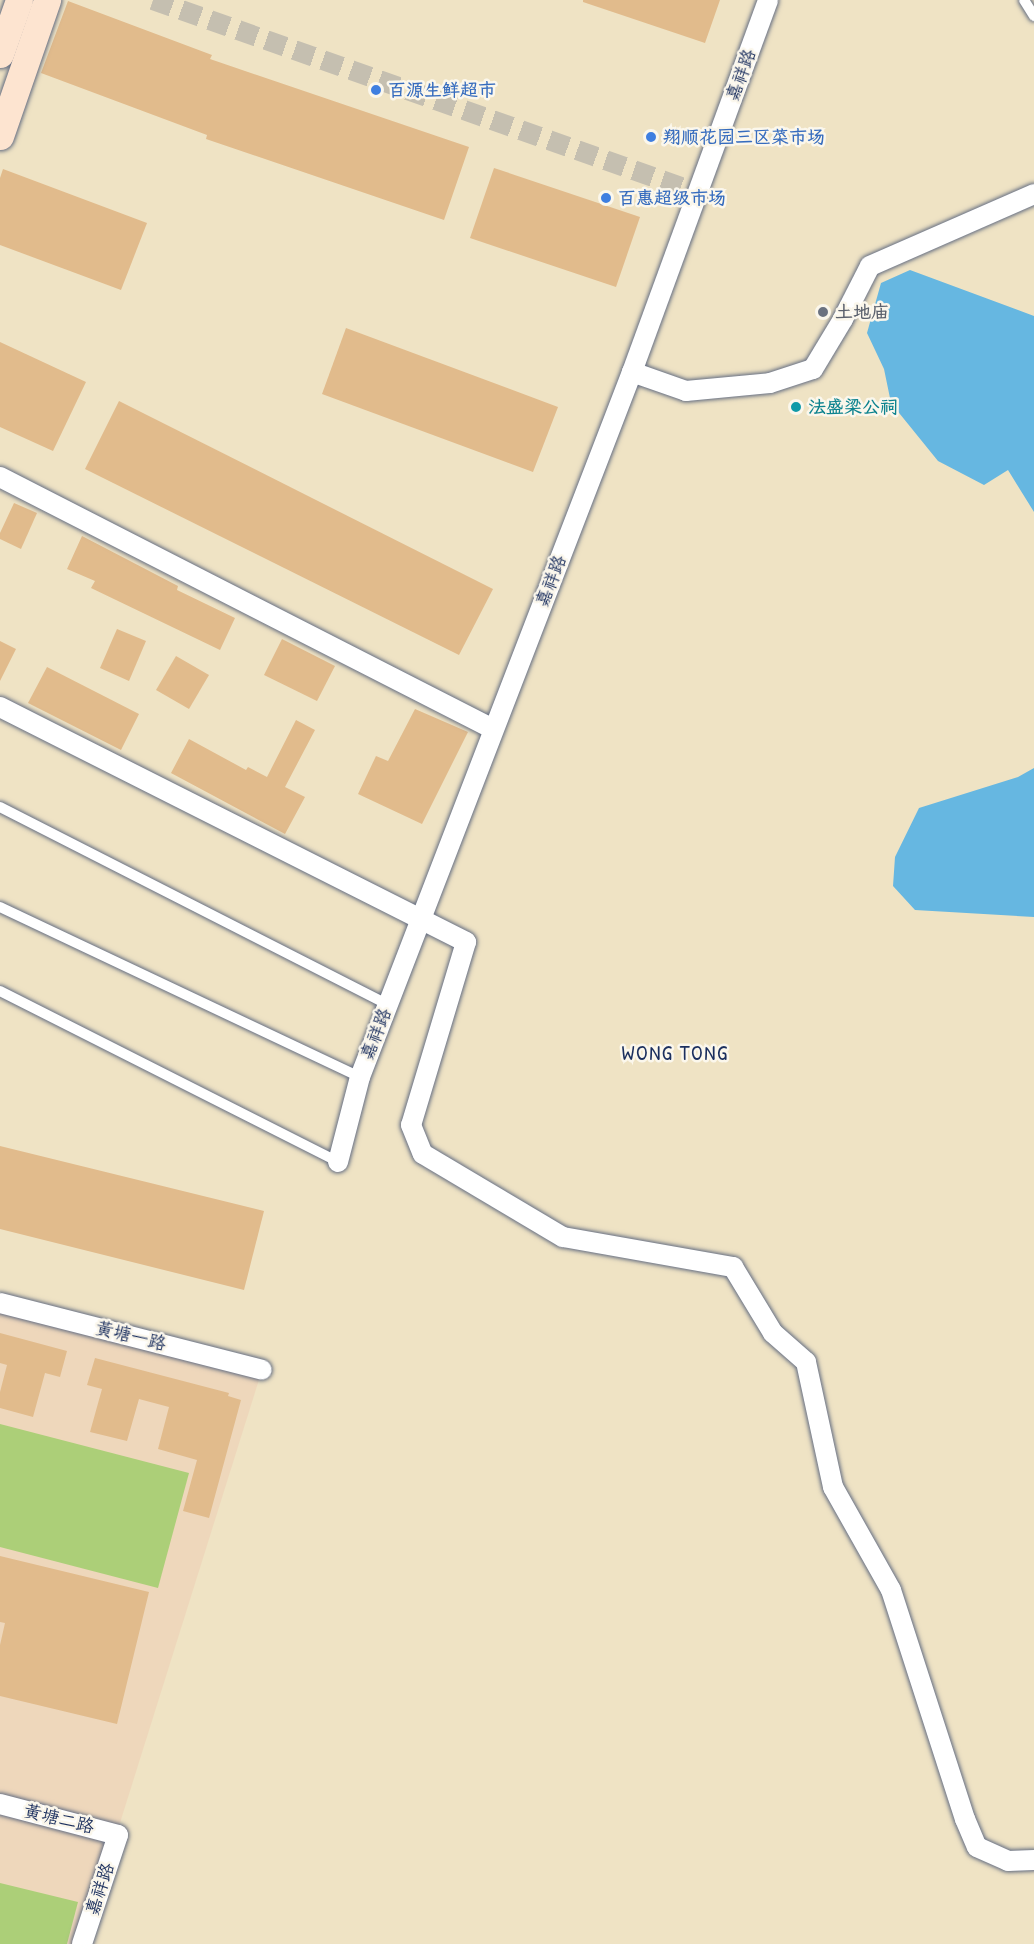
<!DOCTYPE html>
<html>
<head>
<meta charset="utf-8">
<style>
	body { margin:0 }
	#map { position:relative; width:1034px; height:1944px; overflow:hidden; background:#efe3c4; font-family:"Patrick Hand","LXGW WenKai TC",sans-serif }
	div>[style] { position:absolute }
	[style*='--x'] { left:calc(var(--x)*1px); top:calc(var(--y)*1px); width:calc(var(--w)*1px); rotate:calc(var(--a)*1deg) }
	.built>* { inset:0; background:#eed7bb }
	.green>* { inset:0; background:#accf78 }
	.water>* { inset:0; background:#66b7e1 }
	.building>* { inset:0; background:#e1bb8c }
	.minor-tunnel>* { height:20px; margin-top:-10px; transform-origin:0; background:repeating-linear-gradient(90deg,#c5bfb0 0 20px,transparent 0 30px) }
	.roads { filter:drop-shadow(0 0 2px #656e82) drop-shadow(0 0 2px #656e82) }
	.service>* { height:10px; margin:-5px; padding:0 5px; transform-origin:5px; border-radius:5px; background:#fff }
	.minor>* { height:20px; margin:-10px; padding:0 10px; transform-origin:10px; border-radius:10px; background:#fff }
	.secondary>* { height:27px; margin:-13.5px; padding:0 13.5px; transform-origin:13.5px; border-radius:13.5px; background:#fde4d0 }
	.dots>* { width:16px; height:16px; translate:-50% -50%; box-sizing:border-box; border:3px solid #fbf7ec; border-radius:50% }
	span { translate:-50% -50%; white-space:nowrap; text-align:center; line-height:1.15; -webkit-text-stroke:5px #fbf7ec; paint-order:stroke }
	.street-label { font-size:18px; color:#1b2f5e }
	.shop-label { font-size:18px; color:#366cbe; font-weight:700 }
	.left { translate:0 -50%; text-align:left }
	.worship-label { font-size:18px; color:#5b616d; font-weight:700 }
	.culture-label { font-size:18px; color:#0d838f; font-weight:700 }
	.quarter-label { font-size:21px; color:#1b2f5e; letter-spacing:1.5px }
</style>
</head>
<body>
<div id="map">
	<div class="built">
		<i style="clip-path:polygon(0 1303px,262px 1370px,82px 1944px,0 1944px)"></i>
	</div>
	<div class="green">
		<i style="clip-path:polygon(0 1424px,189px 1473px,158px 1588px,0 1547px)"></i>
		<i style="clip-path:polygon(0 1883px,78px 1902px,67px 1944px,0 1944px)"></i>
	</div>
	<div class="water">
		<i style="clip-path:polygon(910px 270px,1034px 316px,1034px 512px,1008px 470px,984px 485px,938px 461px,891px 403px,884px 369px,867px 333px,881px 283px)"></i>
		<i style="clip-path:polygon(1034px 768px,1034px 917px,915px 910px,893px 886px,895px 857px,919px 808px,1018px 777px)"></i>
	</div>
	<div class="building">
		<i style="clip-path:polygon(583px 0,720px 0,705px 43px,583px 2px)"></i>
		<i style="clip-path:polygon(68px 1px,212px 55px,210px 59px,469px 147px,444px 220px,206px 139px,207px 135px,41px 73px)"></i>
		<i style="clip-path:polygon(494px 168px,640px 217px,616px 287px,470px 238px)"></i>
		<i style="clip-path:polygon(3px 169px,147px 223px,121px 290px,0 245px,0 178px)"></i>
		<i style="clip-path:polygon(346px 328px,558px 407px,533px 472px,322px 394px)"></i>
		<i style="clip-path:polygon(0 342px,86px 382px,53px 451px,0 427px)"></i>
		<i style="clip-path:polygon(119px 401px,493px 589px,459px 655px,85px 469px)"></i>
		<i style="clip-path:polygon(14px 503px,37px 513px,21px 549px,0 539px,0 533px)"></i>
		<i style="clip-path:polygon(82px 536px,178px 586px,177px 590px,235px 618px,220px 650px,91px 588px,95px 581px,67px 569px)"></i>
		<i style="clip-path:polygon(117px 629px,146px 641px,129px 681px,100px 668px)"></i>
		<i style="clip-path:polygon(282px 639px,335px 666px,317px 701px,264px 675px)"></i>
		<i style="clip-path:polygon(0 641px,16px 649px,0 681px)"></i>
		<i style="clip-path:polygon(176px 656px,209px 675px,189px 709px,156px 690px)"></i>
		<i style="clip-path:polygon(47px 667px,139px 714px,121px 750px,28px 703px)"></i>
		<i style="clip-path:polygon(415px 709px,468px 732px,422px 824px,358px 794px,376px 756px,388px 761px)"></i>
		<i style="clip-path:polygon(296px 720px,315px 730px,285px 787px,305px 797px,285px 834px,171px 773px,189px 739px,246px 770px,248px 767px,267px 777px)"></i>
		<i style="clip-path:polygon(0 1146px,264px 1211px,244px 1290px,0 1229px)"></i>
		<i style="clip-path:polygon(0 1333px,67px 1351px,60px 1377px,45px 1373px,33px 1417px,0 1408px,0 1392px,7px 1365px,0 1363px)"></i>
		<i style="clip-path:polygon(95px 1358px,229px 1393px,228px 1396px,241px 1400px,209px 1518px,183px 1511px,197px 1460px,158px 1449px,169px 1407px,139px 1399px,127px 1441px,90px 1432px,102px 1389px,87px 1385px)"></i>
		<i style="clip-path:polygon(0 1556px,149px 1592px,117px 1724px,0 1696px,0 1645px,5px 1623px,0 1622px)"></i>
	</div>
	<div class="minor-tunnel">
		<i style="--x:153;--y:0;--w:578;--a:19.5"></i>
	</div>
	<div class="roads">
		<div class="service">
			<i style="--x:1024;--y:0;--w:19;--a:58"></i>
			<i style="--x:0;--y:807;--w:434;--a:27"></i>
			<i style="--x:0;--y:907;--w:398;--a:25.3"></i>
			<i style="--x:0;--y:991;--w:379;--a:26.8"></i>
		</div>
		<div class="minor">
			<i style="--x:632;--y:372;--w:57;--a:19.4"></i>
			<i style="--x:686;--y:391;--w:84;--a:-5.4"></i>
			<i style="--x:770;--y:383;--w:45;--a:-18"></i>
			<i style="--x:813;--y:369;--w:58;--a:-59"></i>
			<i style="--x:843;--y:319;--w:59;--a:-63"></i>
			<i style="--x:870;--y:266;--w:179;--a:-23.7"></i>
			<i style="--x:0;--y:477;--w:554;--a:27.07"></i>
			<i style="--x:0;--y:707;--w:522;--a:26.76"></i>
			<i style="--x:466;--y:942;--w:191;--a:106.7"></i>
			<i style="--x:411;--y:1125;--w:31;--a:68"></i>
			<i style="--x:423;--y:1154;--w:163;--a:30.7"></i>
			<i style="--x:563;--y:1237;--w:173;--a:10"></i>
			<i style="--x:733;--y:1267;--w:77;--a:58.8"></i>
			<i style="--x:773;--y:1333;--w:44;--a:41.3"></i>
			<i style="--x:806;--y:1362;--w:128;--a:77.8"></i>
			<i style="--x:833;--y:1487;--w:118;--a:60.6"></i>
			<i style="--x:891;--y:1590;--w:241;--a:72.1"></i>
			<i style="--x:965;--y:1819;--w:30;--a:67"></i>
			<i style="--x:977;--y:1847;--w:34;--a:24"></i>
			<i style="--x:1008;--y:1861;--w:26;--a:-2"></i>
			<i style="--x:338;--y:1162;--w:88;--a:-75.5"></i>
			<i style="--x:360;--y:1077;--w:756;--a:-68.9"></i>
			<i style="--x:632;--y:372;--w:396;--a:-69.9"></i>
			<i style="--x:0;--y:1303;--w:270;--a:14.3"></i>
			<i style="--x:0;--y:1804;--w:122;--a:14.7"></i>
			<i style="--x:118;--y:1835;--w:115;--a:108.3"></i>
		</div>
		<div class="secondary">
			<i style="--x:0;--y:54;--w:57;--a:-70.6"></i>
			<i style="--x:0;--y:136;--w:144;--a:-70.9"></i>
		</div>
	</div>
	<div class="dots">
		<i style="left:376px;top:90px;background:#3f7fe0"></i>
		<i style="left:651px;top:137px;background:#3f7fe0"></i>
		<i style="left:606px;top:198px;background:#3f7fe0"></i>
		<i style="left:823px;top:312px;background:#6b7280"></i>
		<i style="left:796px;top:407px;background:#0f9aa8"></i>
	</div>
	<div class="street-label">
		<span style="left:741px;top:75px;rotate:-70deg">嘉祥路</span>
		<span style="left:551px;top:581px;rotate:-69deg">嘉祥路</span>
		<span style="left:376px;top:1034px;rotate:-69deg">嘉祥路</span>
		<span style="left:131px;top:1336px;rotate:14deg">黄塘一路</span>
		<span style="left:59px;top:1819px;rotate:14deg">黄塘二路</span>
		<span style="left:100px;top:1889px;rotate:-72deg">嘉祥路</span>
	</div>
	<div class="shop-label">
		<span class="left" style="left:388px;top:90px">百源生鲜超市</span>
		<span class="left" style="left:663px;top:137px">翔顺花园三区菜市场</span>
		<span class="left" style="left:618px;top:198px">百惠超级市场</span>
	</div>
	<div class="worship-label">
		<span class="left" style="left:835px;top:312px">土地庙</span>
	</div>
	<div class="culture-label">
		<span class="left" style="left:808px;top:407px">法盛梁公祠</span>
	</div>
	<div class="quarter-label">
		<span style="left:675px;top:1053px">WONG TONG</span>
	</div>
</div>
</body>
</html>
